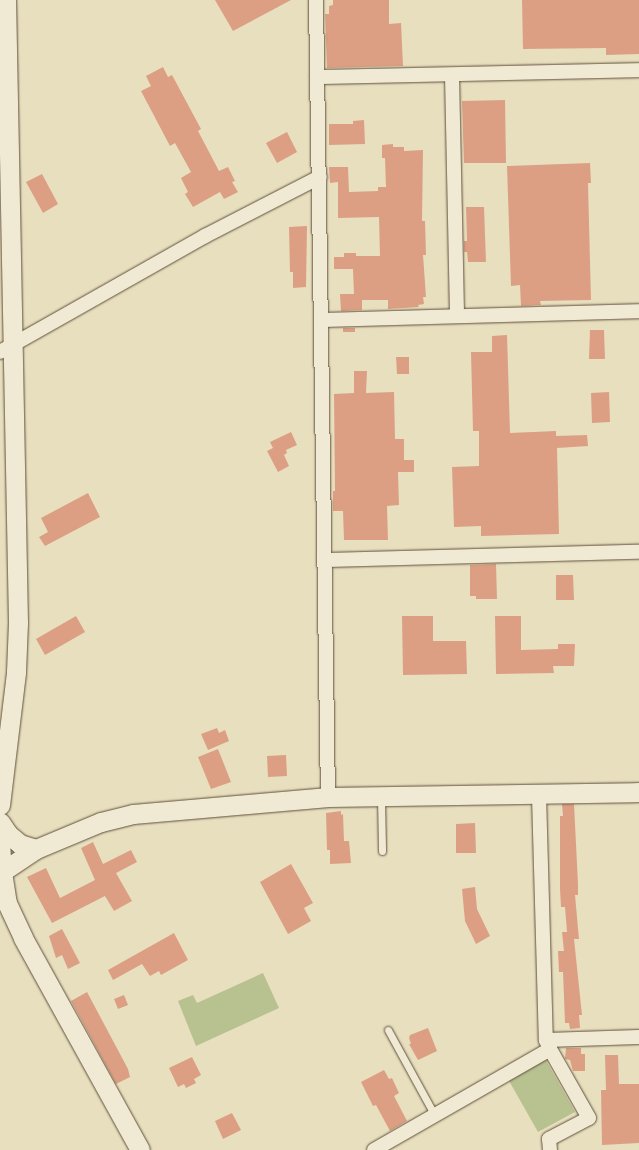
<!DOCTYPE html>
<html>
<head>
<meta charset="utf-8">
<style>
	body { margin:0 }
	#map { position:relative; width:639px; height:1150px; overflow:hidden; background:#e8dfbe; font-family:"IM FELL English",serif }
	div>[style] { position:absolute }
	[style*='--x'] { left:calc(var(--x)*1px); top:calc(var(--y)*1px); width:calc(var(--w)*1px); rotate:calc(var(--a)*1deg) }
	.green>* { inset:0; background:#b8c190 }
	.building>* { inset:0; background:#dc9f83 }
	.roads { filter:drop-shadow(0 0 1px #5f4f3b) drop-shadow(0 0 1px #5f4f3b) }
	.lane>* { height:7px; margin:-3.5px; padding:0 3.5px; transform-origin:3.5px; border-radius:3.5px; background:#f0ead5 }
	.street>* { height:14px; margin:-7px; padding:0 7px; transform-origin:7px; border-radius:7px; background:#f0ead5 }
	.secondary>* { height:19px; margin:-9.5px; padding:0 9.5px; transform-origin:9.5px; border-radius:9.5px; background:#f0ead5 }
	span { translate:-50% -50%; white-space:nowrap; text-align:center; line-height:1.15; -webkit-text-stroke:4.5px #f0ead5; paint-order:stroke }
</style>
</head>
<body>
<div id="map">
	<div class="green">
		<i style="clip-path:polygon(263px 973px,279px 1008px,196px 1046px,178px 1001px,193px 995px,197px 1003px)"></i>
		<i style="clip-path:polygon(545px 1059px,575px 1112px,538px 1132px,508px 1079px)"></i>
	</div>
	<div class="building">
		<i style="clip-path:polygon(215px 0,291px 0,233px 31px)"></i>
		<i style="clip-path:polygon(333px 0,389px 0,389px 24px,401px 23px,403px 66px,327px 68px,325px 14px,329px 14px,329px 6px,333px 5px)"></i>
		<i style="clip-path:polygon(522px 0,639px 0,639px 54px,606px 55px,606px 48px,523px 49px)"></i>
		<i style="clip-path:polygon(163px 67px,168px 77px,172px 75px,201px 129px,198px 131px,219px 171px,228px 167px,235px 181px,232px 182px,238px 192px,224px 199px,220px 192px,193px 207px,185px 194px,188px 192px,181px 178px,191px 172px,175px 143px,170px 146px,141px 91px,151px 86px,146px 76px)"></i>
		<i style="clip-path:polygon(505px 100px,506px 163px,464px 163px,462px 101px)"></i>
		<i style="clip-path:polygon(364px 120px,365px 144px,329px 145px,329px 124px,353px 124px,353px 121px)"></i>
		<i style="clip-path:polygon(287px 132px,297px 152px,277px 163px,266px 143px)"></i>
		<i style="clip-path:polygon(393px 144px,393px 147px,404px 147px,404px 151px,423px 150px,422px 221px,425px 221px,426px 255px,423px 255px,426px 297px,423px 297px,424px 304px,418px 305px,419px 307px,388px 309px,388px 300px,362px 300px,362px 310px,341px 311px,340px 294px,354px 294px,353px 269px,334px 269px,334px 257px,344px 257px,344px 253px,356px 253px,356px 256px,380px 256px,379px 217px,338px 218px,338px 182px,330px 183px,329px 167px,348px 167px,349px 192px,378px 191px,378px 187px,386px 187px,385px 158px,382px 158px,382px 145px)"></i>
		<i style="clip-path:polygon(590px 163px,591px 183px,588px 183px,591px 300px,540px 301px,541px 305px,521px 306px,520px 285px,511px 286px,507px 166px)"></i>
		<i style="clip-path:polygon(42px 174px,58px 204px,43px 213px,26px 182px)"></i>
		<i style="clip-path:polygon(466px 207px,484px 207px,486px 262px,468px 262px,467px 252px,464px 252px,464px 241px,467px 241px)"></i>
		<i style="clip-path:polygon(307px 226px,306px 287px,293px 288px,293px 272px,290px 272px,289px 227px)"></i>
		<i style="clip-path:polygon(343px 328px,355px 328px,355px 332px,343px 332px)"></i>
		<i style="clip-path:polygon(590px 330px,604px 330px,605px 359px,589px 359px)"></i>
		<i style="clip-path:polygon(507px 335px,510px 433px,556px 431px,556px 436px,587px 435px,588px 446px,557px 448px,559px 534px,481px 536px,481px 526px,454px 527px,452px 467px,479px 466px,479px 431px,473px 431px,471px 352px,492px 352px,492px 336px)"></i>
		<i style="clip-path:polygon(396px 357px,409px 357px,409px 374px,397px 374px)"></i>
		<i style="clip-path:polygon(354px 371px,367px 371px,366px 393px,394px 392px,395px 439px,404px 439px,404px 460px,414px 460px,414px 472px,398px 472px,399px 505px,387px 506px,388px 540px,344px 540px,343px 511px,333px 511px,333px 491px,335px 491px,334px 394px,354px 393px)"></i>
		<i style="clip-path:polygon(609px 392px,610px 422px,592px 423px,591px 393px)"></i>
		<i style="clip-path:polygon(291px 432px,297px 445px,286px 450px,287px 453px,284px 455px,289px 466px,278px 472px,267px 451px,273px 448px,270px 442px)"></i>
		<i style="clip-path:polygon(88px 493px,100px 517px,45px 546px,39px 537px,48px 532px,41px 518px)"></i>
		<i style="clip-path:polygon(496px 564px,497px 599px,476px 599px,476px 596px,470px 596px,470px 565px)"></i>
		<i style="clip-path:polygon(556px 575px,573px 575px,574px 600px,556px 600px)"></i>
		<i style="clip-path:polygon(76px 616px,85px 632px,45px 655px,36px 639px)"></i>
		<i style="clip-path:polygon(402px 616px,433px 616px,433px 641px,466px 641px,467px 674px,403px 675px)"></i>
		<i style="clip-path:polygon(495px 616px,521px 616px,521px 650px,558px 649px,558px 644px,575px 644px,574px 666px,553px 666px,554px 673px,496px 674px)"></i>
		<i style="clip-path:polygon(217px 728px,219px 733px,225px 730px,229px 741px,208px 750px,201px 734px)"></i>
		<i style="clip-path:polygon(218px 749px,231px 782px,211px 789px,198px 757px)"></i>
		<i style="clip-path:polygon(286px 755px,287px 776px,268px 777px,267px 756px)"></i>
		<i style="clip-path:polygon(562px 804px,574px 804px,578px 884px,578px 895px,575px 895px,579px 939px,574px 939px,582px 1015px,579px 1015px,580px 1028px,570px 1029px,569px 1023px,565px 1023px,563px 972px,559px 972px,558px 951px,564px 951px,562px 932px,567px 932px,565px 907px,561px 907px,560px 889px,560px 816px,563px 816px)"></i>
		<i style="clip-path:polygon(341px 811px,341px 815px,343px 814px,344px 841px,349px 841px,351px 863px,330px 864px,330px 850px,327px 850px,326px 813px)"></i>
		<i style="clip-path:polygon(475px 823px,476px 853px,456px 853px,456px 824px)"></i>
		<i style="clip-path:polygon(93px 842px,103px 864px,131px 850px,137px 862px,116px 873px,132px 901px,114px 911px,105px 896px,52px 923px,27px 877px,46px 868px,60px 898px,95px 880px,81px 848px)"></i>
		<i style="clip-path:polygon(291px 864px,313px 903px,304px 908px,311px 921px,288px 934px,260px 882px)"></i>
		<i style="clip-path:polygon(475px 887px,477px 909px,490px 936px,476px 944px,465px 921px,462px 889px)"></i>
		<i style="clip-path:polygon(62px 929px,80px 963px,68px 969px,62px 955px,56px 958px,49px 936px)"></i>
		<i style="clip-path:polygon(174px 933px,188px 960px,161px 975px,159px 971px,150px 976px,142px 964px,113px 980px,108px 970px)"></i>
		<i style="clip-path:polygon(87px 992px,128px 1069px,130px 1077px,116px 1084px,71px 1001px)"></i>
		<i style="clip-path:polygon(124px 995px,128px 1005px,118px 1009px,114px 999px)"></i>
		<i style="clip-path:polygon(428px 1028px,437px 1051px,418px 1060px,409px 1044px,411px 1044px,409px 1038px,410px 1035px)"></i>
		<i style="clip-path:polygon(566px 1048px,581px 1048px,581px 1054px,585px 1054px,585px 1071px,573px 1071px,570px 1060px,565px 1059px)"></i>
		<i style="clip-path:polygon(605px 1055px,618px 1055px,619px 1084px,639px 1084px,639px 1143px,602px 1145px,601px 1090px,606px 1090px)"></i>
		<i style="clip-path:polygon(192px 1057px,201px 1075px,194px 1079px,196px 1083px,186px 1088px,184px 1084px,178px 1087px,169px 1068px)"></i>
		<i style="clip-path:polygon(384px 1070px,389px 1079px,392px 1078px,399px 1093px,394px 1096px,407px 1121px,390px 1131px,376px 1105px,373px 1106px,361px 1082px)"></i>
		<i style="clip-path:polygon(232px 1113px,241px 1130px,223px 1139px,215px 1121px)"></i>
	</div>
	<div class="roads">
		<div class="lane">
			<i style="--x:381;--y:797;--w:54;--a:88.9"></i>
			<i style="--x:388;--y:1030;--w:98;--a:61.3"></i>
		</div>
		<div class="street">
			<i style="--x:316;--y:0;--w:797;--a:89.14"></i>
			<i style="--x:452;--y:75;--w:241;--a:88.8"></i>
			<i style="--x:317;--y:77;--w:322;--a:-1.2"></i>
			<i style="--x:321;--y:320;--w:318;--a:-1.6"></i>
			<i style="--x:0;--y:352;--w:236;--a:-29.5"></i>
			<i style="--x:205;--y:236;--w:129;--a:-27.2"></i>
			<i style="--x:325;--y:560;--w:314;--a:-1.5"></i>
			<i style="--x:539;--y:795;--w:245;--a:88.4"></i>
			<i style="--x:546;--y:1040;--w:93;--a:-1.8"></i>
			<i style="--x:374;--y:1150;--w:203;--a:-29.8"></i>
			<i style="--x:550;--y:1049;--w:10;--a:-114"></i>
			<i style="--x:550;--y:1150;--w:11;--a:-95"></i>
			<i style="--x:549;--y:1139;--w:45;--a:-27.7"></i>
			<i style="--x:589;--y:1118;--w:79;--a:-119.5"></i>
		</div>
		<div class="secondary">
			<i style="--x:0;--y:805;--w:134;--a:-83.1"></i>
			<i style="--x:16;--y:672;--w:49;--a:-87.7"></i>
			<i style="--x:18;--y:623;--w:623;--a:-91.1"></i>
			<i style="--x:0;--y:822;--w:14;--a:56"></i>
			<i style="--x:8;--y:834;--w:16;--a:40"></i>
			<i style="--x:20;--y:844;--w:17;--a:17"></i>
			<i style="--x:0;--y:839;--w:33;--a:87"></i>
			<i style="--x:2;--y:872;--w:31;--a:81"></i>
			<i style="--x:7;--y:903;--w:38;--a:65"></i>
			<i style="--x:23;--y:938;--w:242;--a:61.1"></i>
			<i style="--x:0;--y:873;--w:43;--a:-33.7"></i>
			<i style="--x:36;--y:849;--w:70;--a:-22.6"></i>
			<i style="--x:101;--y:822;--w:33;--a:-14"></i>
			<i style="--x:133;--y:814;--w:196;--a:-5"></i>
			<i style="--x:328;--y:797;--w:311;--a:-0.9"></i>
		</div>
	</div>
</div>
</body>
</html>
